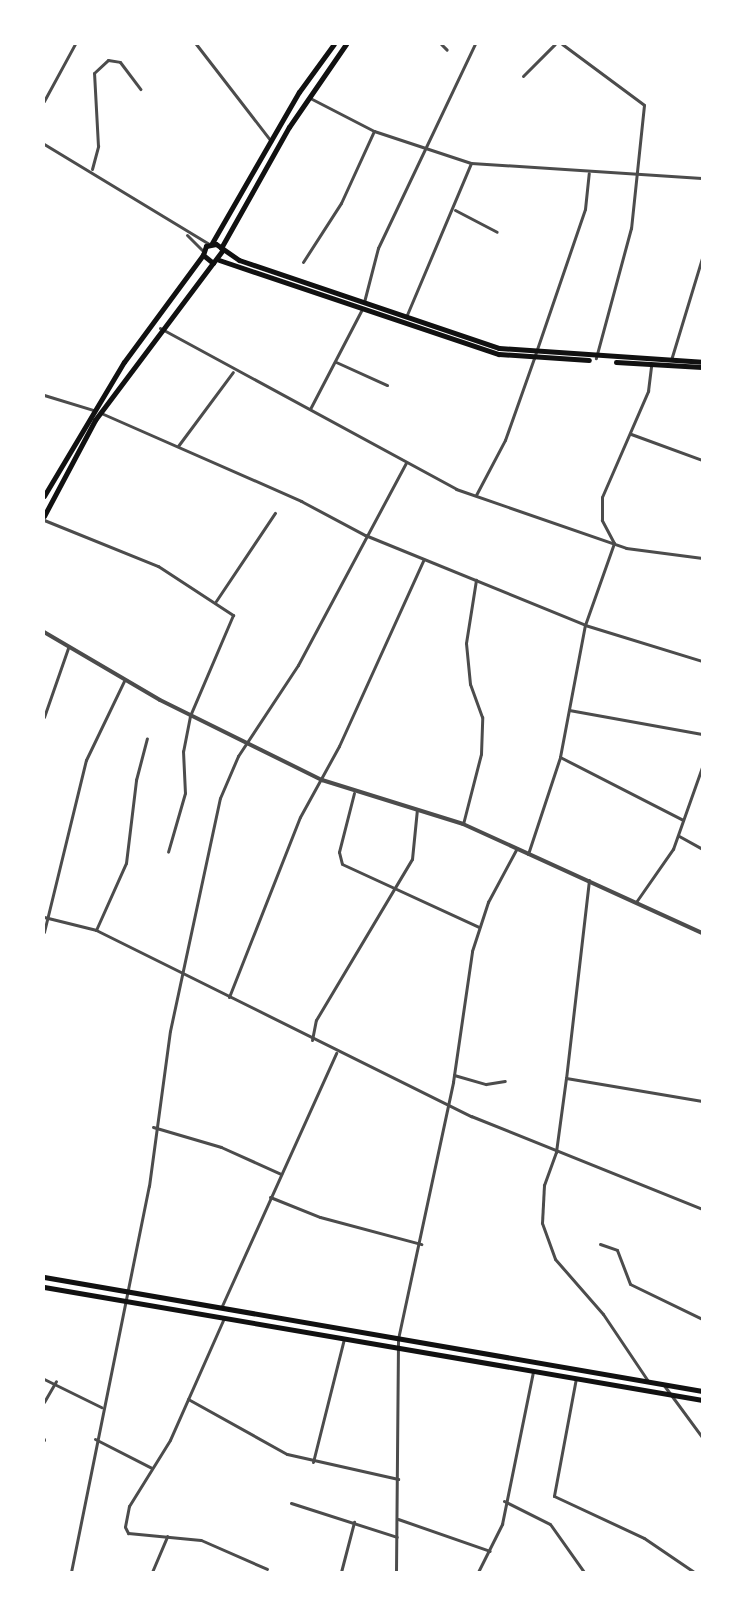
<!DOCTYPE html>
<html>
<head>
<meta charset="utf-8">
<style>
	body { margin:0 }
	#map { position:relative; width:746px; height:1616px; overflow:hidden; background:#fff; font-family:"Asap Condensed",sans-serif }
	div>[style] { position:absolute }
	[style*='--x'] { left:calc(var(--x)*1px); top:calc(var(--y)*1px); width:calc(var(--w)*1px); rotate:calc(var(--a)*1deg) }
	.minor>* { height:3px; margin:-1.5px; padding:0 1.5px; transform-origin:1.5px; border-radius:1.5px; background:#4c4c4c }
	.tertiary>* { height:4px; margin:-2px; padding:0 2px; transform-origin:2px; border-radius:2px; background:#4c4c4c }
	.primary>* { height:5px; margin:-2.5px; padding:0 2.5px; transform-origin:2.5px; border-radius:2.5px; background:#111 }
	span { translate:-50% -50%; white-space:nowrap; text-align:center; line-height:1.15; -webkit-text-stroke:5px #fff; paint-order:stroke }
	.frame { position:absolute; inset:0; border:45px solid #fff; pointer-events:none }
</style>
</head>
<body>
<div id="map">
	<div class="minor">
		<i style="--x:196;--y:44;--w:123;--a:52.3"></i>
		<i style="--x:441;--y:44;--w:8;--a:45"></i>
		<i style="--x:562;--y:44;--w:102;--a:36.6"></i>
		<i style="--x:644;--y:105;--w:124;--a:96"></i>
		<i style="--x:631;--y:228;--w:135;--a:105.1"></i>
		<i style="--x:523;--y:76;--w:45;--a:-45"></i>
		<i style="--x:310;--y:98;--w:72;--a:27.3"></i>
		<i style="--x:374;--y:131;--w:102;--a:18.3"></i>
		<i style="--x:471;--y:163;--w:231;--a:3.7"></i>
		<i style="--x:44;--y:101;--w:65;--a:-61.5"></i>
		<i style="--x:44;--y:144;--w:193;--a:31.2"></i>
		<i style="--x:92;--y:169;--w:24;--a:-75"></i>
		<i style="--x:98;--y:146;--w:73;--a:-93.1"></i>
		<i style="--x:94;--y:73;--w:19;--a:-43"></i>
		<i style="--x:108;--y:60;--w:12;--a:9"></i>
		<i style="--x:120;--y:62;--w:34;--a:53"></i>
		<i style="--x:455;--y:210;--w:47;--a:27.6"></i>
		<i style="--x:187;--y:235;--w:23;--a:45"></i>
		<i style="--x:303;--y:262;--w:70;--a:-57.2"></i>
		<i style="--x:341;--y:203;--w:79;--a:-65.4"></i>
		<i style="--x:364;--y:302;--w:56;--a:-75.5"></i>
		<i style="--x:378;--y:248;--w:226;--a:-64.6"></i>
		<i style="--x:406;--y:317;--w:167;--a:-67.1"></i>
		<i style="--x:160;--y:328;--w:337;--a:28.5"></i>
		<i style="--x:456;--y:489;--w:180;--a:19.1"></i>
		<i style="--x:626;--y:548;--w:77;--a:7.5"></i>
		<i style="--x:671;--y:360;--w:107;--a:-73.1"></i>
		<i style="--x:336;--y:362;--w:56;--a:24.3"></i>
		<i style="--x:44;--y:395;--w:51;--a:17"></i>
		<i style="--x:310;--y:409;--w:113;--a:-62.5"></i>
		<i style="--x:101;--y:413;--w:219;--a:23.7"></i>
		<i style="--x:301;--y:501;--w:72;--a:28"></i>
		<i style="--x:365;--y:535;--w:238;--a:22.2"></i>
		<i style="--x:585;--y:625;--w:122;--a:17.1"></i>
		<i style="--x:631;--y:434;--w:76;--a:20.1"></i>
		<i style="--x:178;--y:446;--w:92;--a:-53.4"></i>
		<i style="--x:476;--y:495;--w:62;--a:-62.2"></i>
		<i style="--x:505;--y:440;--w:87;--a:-70.5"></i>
		<i style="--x:534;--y:358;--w:157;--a:-71.1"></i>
		<i style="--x:585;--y:209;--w:36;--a:-84"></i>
		<i style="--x:44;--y:520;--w:123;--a:22"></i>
		<i style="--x:158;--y:566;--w:90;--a:33.2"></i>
		<i style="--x:233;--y:615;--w:110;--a:113.1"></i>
		<i style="--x:190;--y:716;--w:36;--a:101"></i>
		<i style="--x:183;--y:751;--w:42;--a:87.3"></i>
		<i style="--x:185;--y:793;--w:61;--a:106.1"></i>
		<i style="--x:216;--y:601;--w:106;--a:-56.2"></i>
		<i style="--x:569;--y:710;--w:135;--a:10.2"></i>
		<i style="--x:44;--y:717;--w:73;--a:-70.8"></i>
		<i style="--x:560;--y:757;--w:138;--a:27.1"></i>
		<i style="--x:354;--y:793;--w:61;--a:104.3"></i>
		<i style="--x:339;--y:852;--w:12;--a:76"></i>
		<i style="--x:342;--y:864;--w:151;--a:24.7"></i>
		<i style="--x:463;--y:824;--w:72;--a:-75.6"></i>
		<i style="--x:481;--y:754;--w:37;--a:-88"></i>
		<i style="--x:482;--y:717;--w:35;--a:-110"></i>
		<i style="--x:470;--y:684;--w:41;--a:-95.6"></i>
		<i style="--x:466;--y:643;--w:64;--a:-81"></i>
		<i style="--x:679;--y:836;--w:26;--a:29"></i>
		<i style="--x:528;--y:854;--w:102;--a:-71.7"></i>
		<i style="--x:560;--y:757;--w:134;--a:-79.3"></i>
		<i style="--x:585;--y:625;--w:87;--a:-70.5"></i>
		<i style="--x:614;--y:543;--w:26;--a:-118"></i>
		<i style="--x:602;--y:520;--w:23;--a:-90"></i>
		<i style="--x:602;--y:497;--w:116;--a:-66.5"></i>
		<i style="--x:648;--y:391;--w:26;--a:-83"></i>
		<i style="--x:589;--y:880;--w:199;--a:96.6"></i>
		<i style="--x:566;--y:1078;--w:75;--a:97.7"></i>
		<i style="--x:556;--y:1152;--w:35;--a:110"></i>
		<i style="--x:544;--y:1185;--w:38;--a:93"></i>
		<i style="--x:542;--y:1223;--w:38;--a:70"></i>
		<i style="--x:555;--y:1259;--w:73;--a:48.9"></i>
		<i style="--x:603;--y:1314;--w:81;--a:56.1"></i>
		<i style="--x:636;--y:902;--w:65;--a:-55.1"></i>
		<i style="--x:673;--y:849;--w:87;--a:-70.5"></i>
		<i style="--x:44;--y:917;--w:54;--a:14"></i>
		<i style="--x:96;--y:930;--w:419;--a:26.4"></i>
		<i style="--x:471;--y:1116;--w:249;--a:21.9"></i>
		<i style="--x:96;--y:930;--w:73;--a:-65.9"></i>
		<i style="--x:126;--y:863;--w:84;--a:-83.1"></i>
		<i style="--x:136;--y:780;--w:43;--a:-75.3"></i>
		<i style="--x:44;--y:932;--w:177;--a:-76.3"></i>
		<i style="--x:86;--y:760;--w:88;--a:-64.3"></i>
		<i style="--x:229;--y:997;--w:193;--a:-68.5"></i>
		<i style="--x:300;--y:817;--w:81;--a:-61.2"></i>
		<i style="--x:339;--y:746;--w:205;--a:-65.6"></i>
		<i style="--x:312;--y:1040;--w:20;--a:-79"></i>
		<i style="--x:316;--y:1020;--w:187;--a:-59.2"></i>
		<i style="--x:412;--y:859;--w:50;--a:-84.3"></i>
		<i style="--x:454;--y:1075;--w:33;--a:16"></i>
		<i style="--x:486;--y:1084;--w:19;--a:-9"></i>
		<i style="--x:566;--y:1078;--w:138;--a:9.6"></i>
		<i style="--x:153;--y:1127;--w:71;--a:16.4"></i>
		<i style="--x:221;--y:1147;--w:66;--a:24.2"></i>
		<i style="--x:270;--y:1197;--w:54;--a:21.8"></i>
		<i style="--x:320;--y:1217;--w:105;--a:15"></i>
		<i style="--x:600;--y:1244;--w:18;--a:19"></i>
		<i style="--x:617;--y:1250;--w:36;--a:69"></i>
		<i style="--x:630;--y:1284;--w:80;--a:25.9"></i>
		<i style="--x:221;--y:1308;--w:280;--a:-65.7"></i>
		<i style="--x:224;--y:1318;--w:133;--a:113.9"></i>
		<i style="--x:170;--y:1440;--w:78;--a:121.8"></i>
		<i style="--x:129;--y:1506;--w:21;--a:101"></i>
		<i style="--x:125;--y:1527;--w:7;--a:63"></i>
		<i style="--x:128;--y:1533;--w:73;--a:5.5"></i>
		<i style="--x:201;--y:1540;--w:72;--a:23.7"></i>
		<i style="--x:576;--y:1378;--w:120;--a:100.6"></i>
		<i style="--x:554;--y:1496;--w:99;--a:25"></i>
		<i style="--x:644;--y:1538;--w:60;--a:34.2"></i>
		<i style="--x:44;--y:1379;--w:64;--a:26.2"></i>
		<i style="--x:663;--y:1384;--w:66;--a:53.7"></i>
		<i style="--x:188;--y:1399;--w:113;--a:29.1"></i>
		<i style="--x:287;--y:1454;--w:114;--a:12.7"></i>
		<i style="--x:44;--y:1402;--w:24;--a:-60"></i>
		<i style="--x:44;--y:1439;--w:1;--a:90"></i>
		<i style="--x:95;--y:1439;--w:64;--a:27"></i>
		<i style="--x:313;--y:1462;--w:127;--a:-75.9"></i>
		<i style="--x:504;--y:1501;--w:51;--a:26.6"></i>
		<i style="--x:550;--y:1524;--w:59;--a:54.7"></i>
		<i style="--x:291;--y:1503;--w:111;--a:17.8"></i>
		<i style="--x:398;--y:1519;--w:97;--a:19.2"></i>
		<i style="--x:71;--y:1572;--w:394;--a:-78.6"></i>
		<i style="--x:149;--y:1186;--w:156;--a:-82.3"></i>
		<i style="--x:170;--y:1031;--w:238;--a:-77.9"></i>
		<i style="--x:220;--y:798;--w:46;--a:-66.8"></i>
		<i style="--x:238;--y:756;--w:109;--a:-56.6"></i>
		<i style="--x:298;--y:665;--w:229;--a:-61.9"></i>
		<i style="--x:152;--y:1572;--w:39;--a:-67"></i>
		<i style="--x:341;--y:1572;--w:52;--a:-75.4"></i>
		<i style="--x:396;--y:1572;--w:233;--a:-89.5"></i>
		<i style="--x:398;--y:1339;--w:263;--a:-77.9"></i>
		<i style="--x:453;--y:1082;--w:132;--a:-81.7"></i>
		<i style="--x:472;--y:951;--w:52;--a:-71.9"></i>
		<i style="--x:488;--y:902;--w:61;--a:-61.8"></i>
		<i style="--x:478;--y:1572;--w:54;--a:-63.4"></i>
		<i style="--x:502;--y:1524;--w:156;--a:-78.5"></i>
	</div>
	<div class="tertiary">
		<i style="--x:44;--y:632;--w:134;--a:30.4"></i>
		<i style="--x:160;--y:700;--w:181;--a:26.3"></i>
		<i style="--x:322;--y:780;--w:148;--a:17.3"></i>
		<i style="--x:463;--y:824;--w:263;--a:24.5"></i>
	</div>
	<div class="primary">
		<i style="--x:212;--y:243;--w:174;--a:-60.1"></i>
		<i style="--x:299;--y:92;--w:59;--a:-53.9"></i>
		<i style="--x:221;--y:248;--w:139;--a:-60.7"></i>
		<i style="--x:289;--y:127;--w:101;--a:-55.5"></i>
		<i style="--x:222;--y:251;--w:15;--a:127"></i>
		<i style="--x:213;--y:263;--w:13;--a:-141"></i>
		<i style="--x:203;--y:255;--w:9;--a:-72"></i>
		<i style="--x:206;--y:246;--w:10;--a:-11"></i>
		<i style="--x:216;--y:244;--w:28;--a:35"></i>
		<i style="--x:239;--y:260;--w:274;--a:18.7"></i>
		<i style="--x:499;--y:348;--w:203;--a:3.9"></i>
		<i style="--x:219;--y:260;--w:295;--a:18.6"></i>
		<i style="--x:499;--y:354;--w:90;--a:3.8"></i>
		<i style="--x:616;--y:362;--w:86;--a:3.3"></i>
		<i style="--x:44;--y:496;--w:156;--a:-59.2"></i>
		<i style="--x:124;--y:362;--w:133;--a:-53.6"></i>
		<i style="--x:44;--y:516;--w:109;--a:-62"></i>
		<i style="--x:95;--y:420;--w:196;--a:-53.1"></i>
		<i style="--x:44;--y:1277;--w:668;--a:9.83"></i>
		<i style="--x:44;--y:1287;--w:668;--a:9.74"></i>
	</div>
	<div class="frame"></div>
</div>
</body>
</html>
